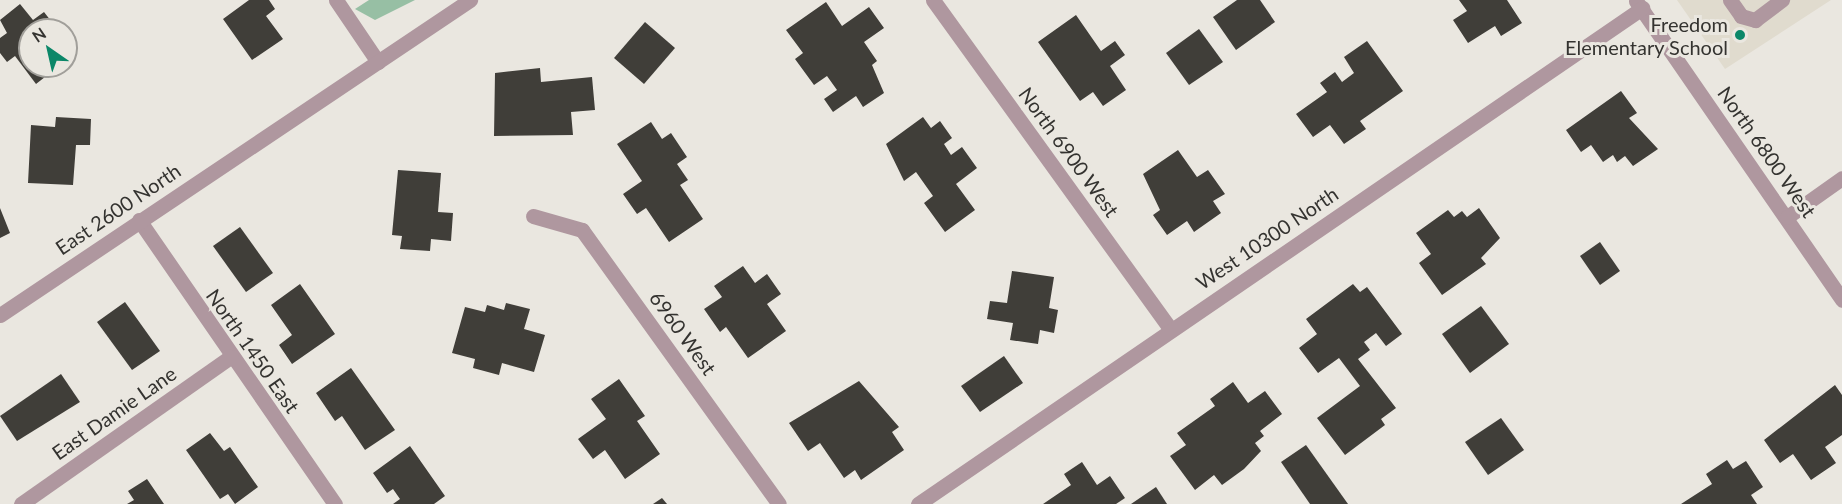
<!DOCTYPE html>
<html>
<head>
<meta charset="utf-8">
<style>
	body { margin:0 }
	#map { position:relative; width:1842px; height:504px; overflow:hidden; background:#eae7e0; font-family:Lato,sans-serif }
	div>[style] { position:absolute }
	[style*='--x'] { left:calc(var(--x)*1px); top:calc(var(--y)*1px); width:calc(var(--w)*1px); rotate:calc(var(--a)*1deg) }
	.built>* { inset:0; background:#e0dbce }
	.green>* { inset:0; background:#97bfa4 }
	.building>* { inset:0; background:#403e39 }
	.minor>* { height:15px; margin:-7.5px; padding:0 7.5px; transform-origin:7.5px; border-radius:7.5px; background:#af979f }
	.dots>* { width:16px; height:16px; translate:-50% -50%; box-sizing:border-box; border:3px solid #eae7e0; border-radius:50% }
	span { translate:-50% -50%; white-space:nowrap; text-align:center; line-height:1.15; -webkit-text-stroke:6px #eae7e0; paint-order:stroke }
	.poi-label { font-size:20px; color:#343330 }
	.right { translate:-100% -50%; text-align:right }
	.street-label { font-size:20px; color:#343330 }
	.north { position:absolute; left:18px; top:18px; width:60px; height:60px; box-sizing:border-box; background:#eae7e0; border:2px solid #a19f9a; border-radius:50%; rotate:326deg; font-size:16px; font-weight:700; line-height:24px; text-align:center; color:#343330 }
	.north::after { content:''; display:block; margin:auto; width:21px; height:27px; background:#0b8768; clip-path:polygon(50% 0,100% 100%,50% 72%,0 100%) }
</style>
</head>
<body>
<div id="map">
	<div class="built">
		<i style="clip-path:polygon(1677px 0,1831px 0,1725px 69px)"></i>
	</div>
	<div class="green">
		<i style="clip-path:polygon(369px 0,415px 0,375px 20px,355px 9px)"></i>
	</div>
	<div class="building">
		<i style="clip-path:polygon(249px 0,269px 0,275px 9px,266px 16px,283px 39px,252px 60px,223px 19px)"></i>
		<i style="clip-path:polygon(1237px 0,1260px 0,1275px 22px,1236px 50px,1213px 17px)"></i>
		<i style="clip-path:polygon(1459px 0,1507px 0,1522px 23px,1501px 36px,1495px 26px,1468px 43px,1453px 20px,1467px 11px)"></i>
		<i style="clip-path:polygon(826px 2px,842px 26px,869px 7px,884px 28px,864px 42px,877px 61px,872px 65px,884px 93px,863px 107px,856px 96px,833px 112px,824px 99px,837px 90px,827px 76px,814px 85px,795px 59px,803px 53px,786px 30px)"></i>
		<i style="clip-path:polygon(20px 4px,33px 20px,44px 12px,58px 30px,30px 30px,30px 66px,59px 66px,36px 84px,15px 56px,7px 62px,0 53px,0 38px,7px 33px,0 20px)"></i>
		<i style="clip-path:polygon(1076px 15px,1101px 51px,1115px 41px,1125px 55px,1110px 66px,1126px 90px,1103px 106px,1093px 92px,1080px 101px,1038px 42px)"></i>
		<i style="clip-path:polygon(645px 22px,675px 48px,644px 84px,614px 58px)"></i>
		<i style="clip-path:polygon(1199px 29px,1223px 62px,1189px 85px,1166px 53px)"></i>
		<i style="clip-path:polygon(1367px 41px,1403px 91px,1360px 121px,1366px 129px,1344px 144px,1330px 125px,1313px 137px,1296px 114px,1327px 92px,1320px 83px,1335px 72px,1342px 82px,1354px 73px,1344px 57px)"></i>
		<i style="clip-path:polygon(66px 48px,72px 56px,66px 61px)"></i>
		<i style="clip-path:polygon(540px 68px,541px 82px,592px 77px,595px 110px,571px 112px,573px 135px,494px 136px,495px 73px)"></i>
		<i style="clip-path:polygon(1621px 91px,1637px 113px,1629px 118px,1658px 149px,1633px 166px,1625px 156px,1617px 162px,1613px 155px,1603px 162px,1591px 145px,1581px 152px,1566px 130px)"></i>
		<i style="clip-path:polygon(56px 117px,91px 119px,90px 145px,76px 145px,73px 185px,28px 183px,31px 125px,55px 127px)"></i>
		<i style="clip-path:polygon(923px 117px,931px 128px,940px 121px,952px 138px,944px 144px,951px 155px,962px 147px,977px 168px,956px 184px,975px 210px,945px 232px,924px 203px,933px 196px,916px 172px,904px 181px,886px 144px)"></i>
		<i style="clip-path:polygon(651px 122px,662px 139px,671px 133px,687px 157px,677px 164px,688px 180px,680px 185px,703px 219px,669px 242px,646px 208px,637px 214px,623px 194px,642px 181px,617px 144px)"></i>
		<i style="clip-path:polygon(1178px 150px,1197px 177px,1208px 170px,1225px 194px,1213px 201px,1221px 213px,1194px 232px,1187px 221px,1167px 235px,1153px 215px,1160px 210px,1143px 174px)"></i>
		<i style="clip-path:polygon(398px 170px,441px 173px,438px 212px,453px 213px,451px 241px,431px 239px,430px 251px,400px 249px,402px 236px,392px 235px)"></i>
		<i style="clip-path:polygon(0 208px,10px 233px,0 238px)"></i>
		<i style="clip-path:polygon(1479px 208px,1500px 238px,1481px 258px,1486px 264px,1442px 295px,1419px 263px,1431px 254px,1416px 233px,1448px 210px,1454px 217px,1462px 211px,1467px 217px)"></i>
		<i style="clip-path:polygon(240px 227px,273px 273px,246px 292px,213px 246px)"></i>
		<i style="clip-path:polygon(1600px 242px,1620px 271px,1600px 285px,1580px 256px)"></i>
		<i style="clip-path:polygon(743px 266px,755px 283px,767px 274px,781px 294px,767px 304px,786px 331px,748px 358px,726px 327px,720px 332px,704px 309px,722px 297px,714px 286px)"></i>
		<i style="clip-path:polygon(1012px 271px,1054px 277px,1049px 308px,1058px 310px,1054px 333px,1040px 330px,1038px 344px,1010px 340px,1013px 323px,987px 319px,990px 301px,1007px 303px)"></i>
		<i style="clip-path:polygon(300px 284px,335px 334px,292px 364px,279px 345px,292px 335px,271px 305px)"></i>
		<i style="clip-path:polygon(1353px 284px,1360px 292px,1367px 287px,1402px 334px,1386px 346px,1376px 333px,1364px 342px,1370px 350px,1358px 359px,1396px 408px,1381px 419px,1385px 425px,1345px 455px,1317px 418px,1360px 386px,1339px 358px,1318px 373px,1299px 348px,1317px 334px,1306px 319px)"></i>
		<i style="clip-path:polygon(125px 302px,160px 351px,132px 370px,97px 322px)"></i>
		<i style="clip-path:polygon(506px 303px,530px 309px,524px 329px,545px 335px,534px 372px,502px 363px,499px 375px,473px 368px,475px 359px,452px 353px,465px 307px,485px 312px,487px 305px,504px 310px)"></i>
		<i style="clip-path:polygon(1481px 306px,1509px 344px,1470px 373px,1442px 334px)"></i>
		<i style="clip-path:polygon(1004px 356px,1023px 383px,980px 412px,961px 386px)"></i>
		<i style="clip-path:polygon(351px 368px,395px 430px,365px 450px,342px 416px,335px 421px,316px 393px)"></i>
		<i style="clip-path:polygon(61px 374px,80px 402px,17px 441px,0 416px)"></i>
		<i style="clip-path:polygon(619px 379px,645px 416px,637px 421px,660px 454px,625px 479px,605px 450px,593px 459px,578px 439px,606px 419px,591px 399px)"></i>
		<i style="clip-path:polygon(859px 381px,899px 427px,892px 432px,904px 450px,861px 480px,855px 470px,844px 478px,820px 443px,808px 451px,789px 423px)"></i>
		<i style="clip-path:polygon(1233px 382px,1248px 403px,1265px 391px,1282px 414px,1260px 431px,1264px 436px,1255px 443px,1261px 451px,1244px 469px,1222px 485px,1214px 475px,1195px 490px,1170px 456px,1186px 445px,1177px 433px,1215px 406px,1210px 399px)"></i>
		<i style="clip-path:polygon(1835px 385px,1842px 395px,1842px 435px,1825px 447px,1836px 463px,1811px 480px,1793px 454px,1780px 463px,1764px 440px)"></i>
		<i style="clip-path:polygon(1501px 418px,1524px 450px,1488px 475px,1465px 442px)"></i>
		<i style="clip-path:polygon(210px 433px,224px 451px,230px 447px,258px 487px,235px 504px,228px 494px,220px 499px,186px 450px)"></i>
		<i style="clip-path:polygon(1306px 445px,1348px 504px,1310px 504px,1281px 462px)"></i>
		<i style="clip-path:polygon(410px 446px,445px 496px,434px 504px,393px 504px,400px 499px,393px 489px,387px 493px,373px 473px)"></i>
		<i style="clip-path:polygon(1727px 460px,1733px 469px,1746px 461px,1763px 487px,1751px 495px,1757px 504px,1681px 504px,1712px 484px,1706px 474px)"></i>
		<i style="clip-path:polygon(1082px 462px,1097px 485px,1110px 476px,1125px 498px,1116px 504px,1043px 504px,1071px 485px,1064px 474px)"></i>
		<i style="clip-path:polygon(147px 479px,164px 504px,127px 504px,134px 500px,128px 491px)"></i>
		<i style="clip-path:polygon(1156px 487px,1167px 504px,1131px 504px)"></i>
		<i style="clip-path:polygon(662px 498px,667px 504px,653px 504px)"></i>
	</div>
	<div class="minor">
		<i style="--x:336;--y:0;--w:75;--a:55.9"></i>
		<i style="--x:933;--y:0;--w:405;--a:54.2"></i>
		<i style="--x:1730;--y:0;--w:19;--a:55"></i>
		<i style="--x:1741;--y:16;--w:15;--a:16"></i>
		<i style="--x:1755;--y:20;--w:34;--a:-37"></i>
		<i style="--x:1636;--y:1;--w:363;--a:55.4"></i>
		<i style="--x:533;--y:216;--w:51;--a:15.9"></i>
		<i style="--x:582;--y:230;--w:337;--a:54.3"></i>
		<i style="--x:1787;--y:217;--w:67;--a:-35.3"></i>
		<i style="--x:139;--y:220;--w:345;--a:55.4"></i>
		<i style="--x:0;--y:315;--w:566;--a:-33.83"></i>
		<i style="--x:21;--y:504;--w:256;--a:-35.1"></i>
		<i style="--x:918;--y:504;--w:878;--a:-34.41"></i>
	</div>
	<div class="dots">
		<i style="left:1740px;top:35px;background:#0b8768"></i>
	</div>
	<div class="poi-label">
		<span class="right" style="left:1728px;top:36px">Freedom<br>Elementary School</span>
	</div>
	<div class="street-label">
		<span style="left:1069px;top:152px;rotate:54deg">North 6900 West</span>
		<span style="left:1767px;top:152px;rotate:55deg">North 6800 West</span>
		<span style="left:118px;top:209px;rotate:-34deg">East 2600 North</span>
		<span style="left:1267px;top:238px;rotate:-34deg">West 10300 North</span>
		<span style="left:683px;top:333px;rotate:54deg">6960 West</span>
		<span style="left:253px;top:351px;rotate:55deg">North 1450 East</span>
		<span style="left:114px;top:413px;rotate:-35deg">East Damie Lane</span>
	</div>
	<div class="north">N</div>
</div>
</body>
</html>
